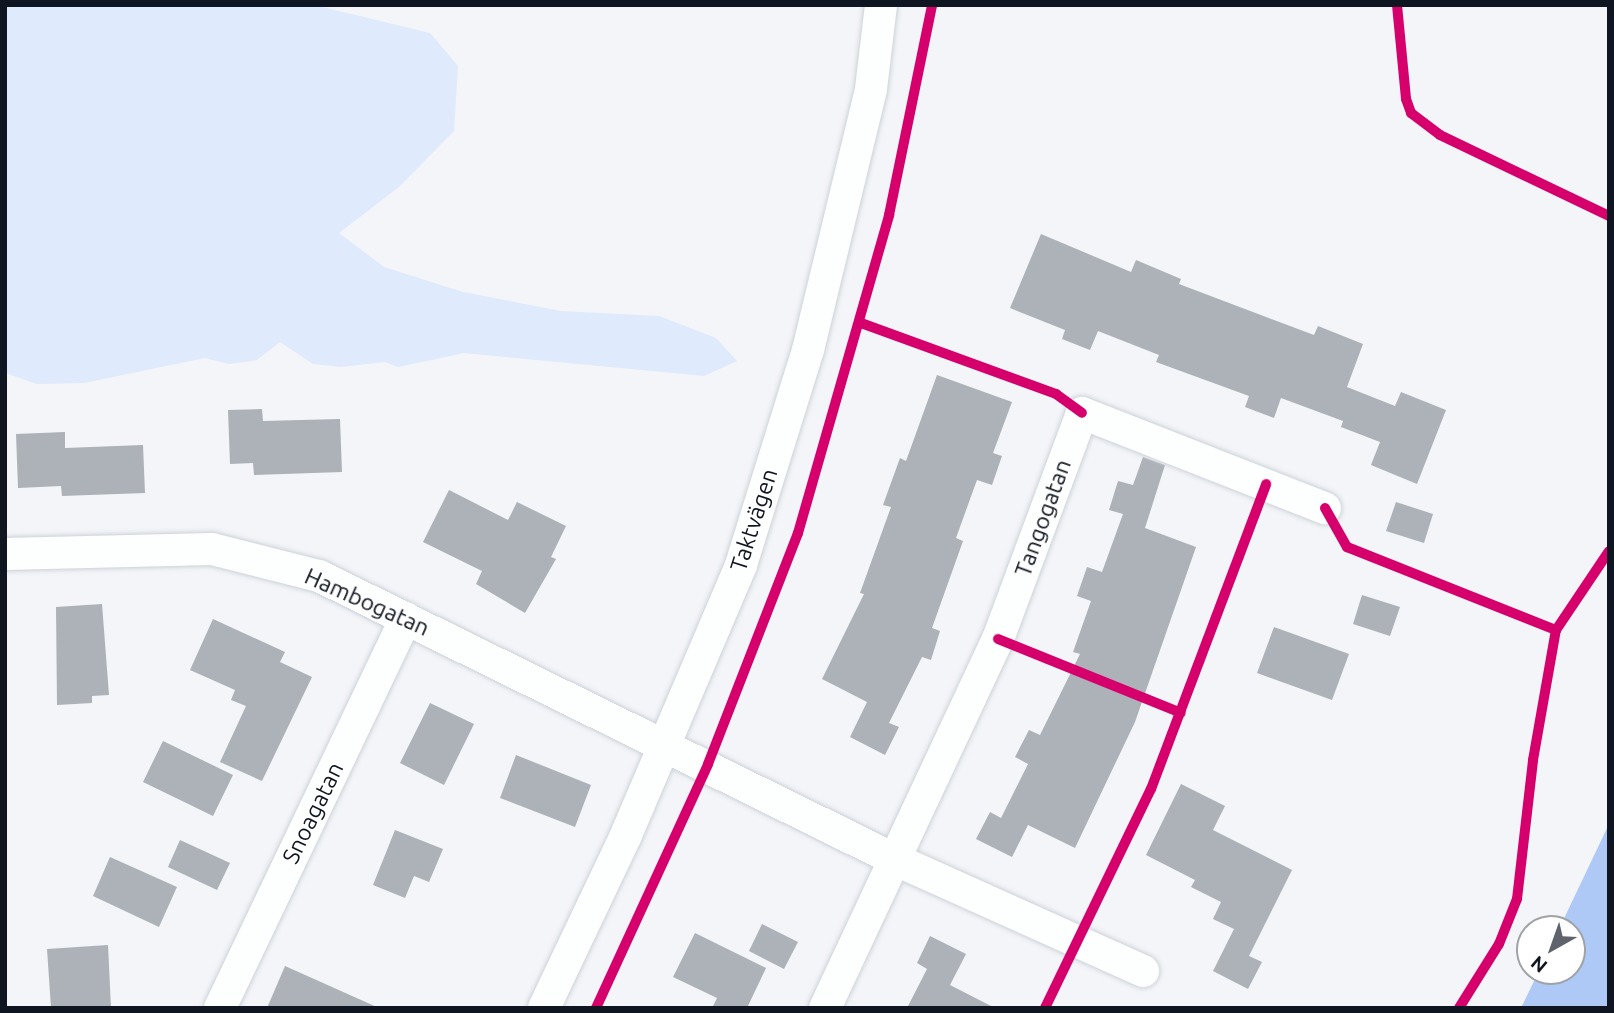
<!DOCTYPE html>
<html>
<head>
<meta charset="utf-8">
<style>
	body { margin:0 }
	#map { position:relative; width:1614px; height:1013px; overflow:hidden; background:#f3f5f8; font-family:Ubuntu,sans-serif }
	div>[style] { position:absolute }
	[style*='--x'] { left:calc(var(--x)*1px); top:calc(var(--y)*1px); width:calc(var(--w)*1px); rotate:calc(var(--a)*1deg) }
	.green>* { inset:0; background:#dfeafc }
	.water>* { inset:0; background:#aec9f5 }
	.building>* { inset:0; background:#adb1b8 }
	.roads { filter:drop-shadow(0 0 2px #cdd2d9) drop-shadow(0 0 2px #cdd2d9) }
	.street>* { height:32px; margin:-16px; padding:0 16px; transform-origin:16px; border-radius:16px; background:#fdfefe }
	.cycleway>* { height:10px; margin:-5px; padding:0 5px; transform-origin:5px; border-radius:5px; background:#d6006c }
	span { translate:-50% -50%; white-space:nowrap; text-align:center; line-height:1.15; -webkit-text-stroke:5px #fff; paint-order:stroke }
	.street-label { font-size:23px; color:#101621 }
	.frame { position:absolute; inset:0; border:7px solid #101621; pointer-events:none }
	.north { position:absolute; left:1516px; top:915px; width:70px; height:70px; box-sizing:border-box; background:#fff; border:2px solid #9fa2a6; border-radius:50%; rotate:220deg; font-size:19px; font-weight:700; line-height:28px; text-align:center; color:#101621 }
	.north::after { content:''; display:block; margin:auto; width:24px; height:32px; background:#5f646c; clip-path:polygon(50% 0,100% 100%,50% 72%,0 100%) }
</style>
</head>
<body>
<div id="map">
	<div class="green">
		<i style="clip-path:polygon(5px 5px,314px 5px,430px 33px,458px 66px,454px 131px,399px 187px,339px 233px,384px 267px,463px 292px,561px 311px,659px 316px,716px 338px,737px 361px,704px 376px,464px 353px,398px 367px,385px 362px,341px 367px,313px 364px,280px 342px,257px 360px,229px 364px,205px 358px,84px 383px,37px 384px,5px 373px)"></i>
	</div>
	<div class="water">
		<i style="clip-path:polygon(1609px 824px,1609px 1008px,1521px 1008px,1539px 971px,1572px 971px,1572px 929px,1559px 929px)"></i>
	</div>
	<div class="building">
		<i style="clip-path:polygon(1041px 234px,1131px 272px,1136px 260px,1181px 279px,1179px 284px,1314px 335px,1318px 326px,1363px 344px,1347px 387px,1395px 406px,1401px 392px,1446px 410px,1417px 484px,1371px 465px,1380px 442px,1341px 427px,1343px 421px,1281px 398px,1274px 418px,1245px 407px,1249px 396px,1156px 362px,1159px 355px,1098px 331px,1090px 350px,1062px 339px,1065px 330px,1010px 308px)"></i>
		<i style="clip-path:polygon(937px 375px,1012px 402px,993px 453px,1002px 456px,992px 485px,977px 480px,956px 538px,963px 541px,932px 628px,940px 631px,931px 660px,922px 657px,889px 723px,899px 727px,885px 755px,850px 737px,867px 702px,822px 679px,864px 594px,860px 593px,891px 507px,883px 505px,900px 458px,906px 461px)"></i>
		<i style="clip-path:polygon(262px 409px,263px 421px,340px 419px,342px 472px,254px 475px,253px 463px,230px 464px,228px 410px)"></i>
		<i style="clip-path:polygon(65px 432px,65px 448px,143px 445px,145px 493px,62px 496px,61px 486px,18px 488px,16px 434px)"></i>
		<i style="clip-path:polygon(1143px 457px,1165px 465px,1145px 528px,1196px 547px,1135px 722px,1075px 848px,1028px 825px,1012px 857px,976px 839px,990px 812px,1001px 818px,1028px 764px,1015px 757px,1029px 730px,1040px 735px,1080px 654px,1073px 652px,1091px 601px,1077px 596px,1087px 567px,1102px 572px,1123px 514px,1109px 510px,1118px 481px,1133px 485px)"></i>
		<i style="clip-path:polygon(449px 490px,508px 520px,517px 502px,566px 526px,551px 557px,556px 559px,525px 613px,476px 584px,482px 571px,423px 542px)"></i>
		<i style="clip-path:polygon(1396px 502px,1433px 514px,1424px 543px,1386px 531px)"></i>
		<i style="clip-path:polygon(1362px 595px,1400px 607px,1390px 636px,1353px 624px)"></i>
		<i style="clip-path:polygon(102px 604px,109px 695px,92px 696px,92px 703px,57px 705px,56px 607px)"></i>
		<i style="clip-path:polygon(213px 619px,285px 652px,280px 662px,312px 677px,262px 781px,220px 762px,246px 706px,231px 700px,235px 690px,190px 670px)"></i>
		<i style="clip-path:polygon(1274px 627px,1349px 654px,1332px 700px,1257px 673px)"></i>
		<i style="clip-path:polygon(430px 703px,474px 724px,444px 785px,400px 763px)"></i>
		<i style="clip-path:polygon(163px 741px,233px 775px,213px 816px,143px 782px)"></i>
		<i style="clip-path:polygon(516px 755px,591px 785px,575px 827px,500px 798px)"></i>
		<i style="clip-path:polygon(1181px 784px,1225px 806px,1213px 830px,1292px 870px,1249px 956px,1262px 962px,1248px 989px,1213px 971px,1234px 929px,1213px 919px,1221px 902px,1191px 887px,1195px 880px,1146px 855px)"></i>
		<i style="clip-path:polygon(395px 830px,443px 849px,429px 882px,414px 876px,405px 898px,373px 885px)"></i>
		<i style="clip-path:polygon(180px 840px,230px 863px,217px 890px,168px 867px)"></i>
		<i style="clip-path:polygon(110px 857px,177px 887px,159px 927px,93px 896px)"></i>
		<i style="clip-path:polygon(762px 924px,798px 942px,784px 969px,749px 951px)"></i>
		<i style="clip-path:polygon(695px 933px,766px 968px,747px 1008px,712px 1008px,717px 998px,673px 977px)"></i>
		<i style="clip-path:polygon(930px 936px,966px 954px,950px 985px,995px 1008px,907px 1008px,927px 969px,917px 963px)"></i>
		<i style="clip-path:polygon(108px 945px,111px 1008px,51px 1008px,47px 949px)"></i>
		<i style="clip-path:polygon(285px 966px,379px 1008px,267px 1008px)"></i>
	</div>
	<div class="roads">
		<div class="street">
			<i style="--x:5;--y:554;--w:207;--a:-1.4"></i>
			<i style="--x:212;--y:549;--w:110;--a:14.2"></i>
			<i style="--x:319;--y:576;--w:643;--a:26.21"></i>
			<i style="--x:896;--y:860;--w:271;--a:24.2"></i>
			<i style="--x:220;--y:1008;--w:432;--a:-64.5"></i>
			<i style="--x:544;--y:1008;--w:191;--a:-64.6"></i>
			<i style="--x:626;--y:835;--w:293;--a:-66.9"></i>
			<i style="--x:741;--y:565;--w:225;--a:-72.7"></i>
			<i style="--x:808;--y:350;--w:268;--a:-76.4"></i>
			<i style="--x:871;--y:89;--w:85;--a:-83.2"></i>
			<i style="--x:825;--y:1008;--w:408;--a:-64.9"></i>
			<i style="--x:998;--y:639;--w:241;--a:-69.6"></i>
			<i style="--x:1082;--y:413;--w:261;--a:21.4"></i>
		</div>
	</div>
	<div class="cycleway">
		<i style="--x:1397;--y:5;--w:94;--a:84.5"></i>
		<i style="--x:1406;--y:99;--w:15;--a:70"></i>
		<i style="--x:1411;--y:113;--w:36;--a:37"></i>
		<i style="--x:1440;--y:135;--w:187;--a:25.6"></i>
		<i style="--x:861;--y:323;--w:208;--a:20"></i>
		<i style="--x:1056;--y:394;--w:32;--a:36"></i>
		<i style="--x:1325;--y:508;--w:45;--a:60.6"></i>
		<i style="--x:1347;--y:547;--w:225;--a:21.7"></i>
		<i style="--x:998;--y:639;--w:197;--a:22"></i>
		<i style="--x:596;--y:1008;--w:268;--a:-65.3"></i>
		<i style="--x:708;--y:764;--w:248;--a:-68.7"></i>
		<i style="--x:798;--y:533;--w:331;--a:-74"></i>
		<i style="--x:889;--y:215;--w:214;--a:-78.4"></i>
		<i style="--x:1045;--y:1008;--w:243;--a:-64.2"></i>
		<i style="--x:1151;--y:789;--w:326;--a:-69.3"></i>
		<i style="--x:1459;--y:1008;--w:75;--a:-58"></i>
		<i style="--x:1499;--y:944;--w:48;--a:-68.2"></i>
		<i style="--x:1517;--y:899;--w:140;--a:-83.4"></i>
		<i style="--x:1533;--y:760;--w:132;--a:-80"></i>
		<i style="--x:1556;--y:630;--w:95;--a:-56.1"></i>
	</div>
	<div class="street-label">
		<span style="left:1043px;top:518px;rotate:-70deg">Tangogatan</span>
		<span style="left:754px;top:520px;rotate:-72deg">Taktvägen</span>
		<span style="left:367px;top:602px;rotate:24deg">Hambogatan</span>
		<span style="left:313px;top:813px;rotate:-64deg">Snoagatan</span>
	</div>
	<div class="frame"></div>
	<div class="north">N</div>
</div>
</body>
</html>
